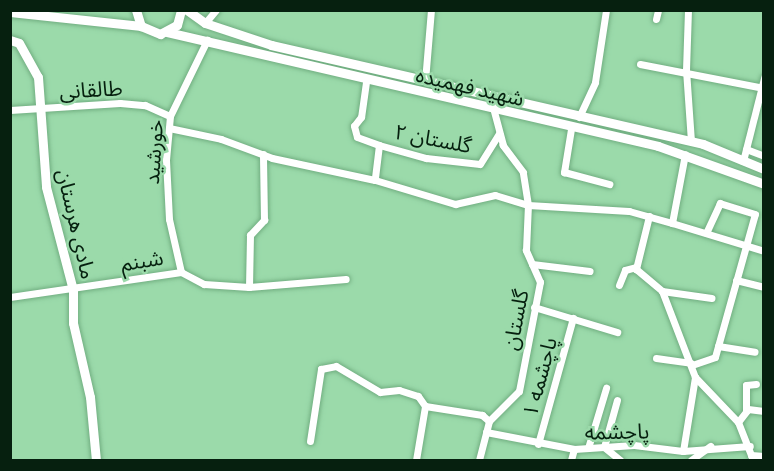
<!DOCTYPE html>
<html>
<head>
<meta charset="utf-8">
<style>
	body { margin:0 }
	#map { position:relative; width:774px; height:471px; overflow:hidden; background:#9bdaaa; font-family:"PT Sans Narrow","Noto Sans Arabic",sans-serif }
	div>[style] { position:absolute }
	[style*='--x'] { left:calc(var(--x)*1px); top:calc(var(--y)*1px); width:calc(var(--w)*1px); rotate:calc(var(--a)*1deg) }
	.roads { filter:drop-shadow(0 0 2px #71ae81) drop-shadow(0 0 2px #71ae81) }
	.street>* { height:7px; margin:-3.5px; padding:0 3.5px; transform-origin:3.5px; border-radius:3.5px; background:#fff }
	.secondary>* { height:9px; margin:-4.5px; padding:0 4.5px; transform-origin:4.5px; border-radius:4.5px; background:#fff }
	span { translate:-50% -50%; white-space:nowrap; text-align:center; line-height:1.15; -webkit-text-stroke:5px #9bdaaa; paint-order:stroke }
	.street-label { font-size:21px; color:#06200f }
	.frame { position:absolute; inset:0; border:12px solid #06200f; pointer-events:none }
</style>
</head>
<body>
<div id="map">
	<div class="roads">
		<div class="street">
			<i style="--x:688;--y:10;--w:60;--a:91.9"></i>
			<i style="--x:686;--y:70;--w:71;--a:86"></i>
			<i style="--x:656;--y:19;--w:9;--a:-77"></i>
			<i style="--x:205;--y:23;--w:17;--a:-50"></i>
			<i style="--x:640;--y:64;--w:126;--a:11"></i>
			<i style="--x:425;--y:81;--w:71;--a:-85.2"></i>
			<i style="--x:366;--y:82;--w:35;--a:98"></i>
			<i style="--x:361;--y:117;--w:11;--a:128"></i>
			<i style="--x:354;--y:126;--w:11;--a:75"></i>
			<i style="--x:357;--y:137;--w:23;--a:20"></i>
			<i style="--x:379;--y:145;--w:35;--a:97"></i>
			<i style="--x:10;--y:110;--w:110;--a:-3.6"></i>
			<i style="--x:120;--y:103;--w:25;--a:5"></i>
			<i style="--x:145;--y:105;--w:27;--a:24"></i>
			<i style="--x:579;--y:117;--w:38;--a:-65"></i>
			<i style="--x:595;--y:82;--w:73;--a:-81.3"></i>
			<i style="--x:169;--y:128;--w:53;--a:11.9"></i>
			<i style="--x:221;--y:139;--w:54;--a:20.4"></i>
			<i style="--x:272;--y:158;--w:105;--a:12.1"></i>
			<i style="--x:375;--y:180;--w:84;--a:16.7"></i>
			<i style="--x:455;--y:204;--w:41;--a:-12.7"></i>
			<i style="--x:495;--y:195;--w:34;--a:17"></i>
			<i style="--x:528;--y:205;--w:101;--a:3.4"></i>
			<i style="--x:629;--y:211;--w:45;--a:15.6"></i>
			<i style="--x:672;--y:223;--w:70;--a:-79.3"></i>
			<i style="--x:571;--y:129;--w:44;--a:99.2"></i>
			<i style="--x:564;--y:172;--w:47;--a:14.9"></i>
			<i style="--x:379;--y:145;--w:49;--a:15.5"></i>
			<i style="--x:426;--y:158;--w:54;--a:6.3"></i>
			<i style="--x:480;--y:164;--w:36;--a:-58"></i>
			<i style="--x:746;--y:149;--w:19;--a:21"></i>
			<i style="--x:743;--y:161;--w:86;--a:-75.8"></i>
			<i style="--x:649;--y:216;--w:55;--a:103.8"></i>
			<i style="--x:636;--y:269;--w:34;--a:40"></i>
			<i style="--x:662;--y:291;--w:92;--a:69"></i>
			<i style="--x:695;--y:377;--w:62;--a:46.3"></i>
			<i style="--x:738;--y:422;--w:41;--a:68.5"></i>
			<i style="--x:672;--y:223;--w:96;--a:16.9"></i>
			<i style="--x:532;--y:264;--w:58;--a:6.9"></i>
			<i style="--x:181;--y:272;--w:54;--a:-102.8"></i>
			<i style="--x:169;--y:219;--w:59;--a:-92.9"></i>
			<i style="--x:166;--y:160;--w:44;--a:-84.8"></i>
			<i style="--x:170;--y:116;--w:85;--a:-64"></i>
			<i style="--x:181;--y:272;--w:26;--a:28"></i>
			<i style="--x:204;--y:284;--w:45;--a:3.8"></i>
			<i style="--x:249;--y:287;--w:97;--a:-4.7"></i>
			<i style="--x:736;--y:280;--w:29;--a:14"></i>
			<i style="--x:619;--y:285;--w:16;--a:-68"></i>
			<i style="--x:625;--y:270;--w:11;--a:-15"></i>
			<i style="--x:249;--y:287;--w:52;--a:-88.9"></i>
			<i style="--x:250;--y:235;--w:21;--a:-47"></i>
			<i style="--x:264;--y:220;--w:66;--a:-90.9"></i>
			<i style="--x:662;--y:291;--w:50;--a:8"></i>
			<i style="--x:10;--y:297;--w:173;--a:-8.3"></i>
			<i style="--x:534;--y:307;--w:87;--a:16.8"></i>
			<i style="--x:718;--y:346;--w:37;--a:9"></i>
			<i style="--x:656;--y:358;--w:35;--a:8"></i>
			<i style="--x:692;--y:365;--w:24;--a:-19"></i>
			<i style="--x:715;--y:357;--w:148;--a:-74.4"></i>
			<i style="--x:755;--y:214;--w:37;--a:-163"></i>
			<i style="--x:720;--y:203;--w:33;--a:115"></i>
			<i style="--x:617;--y:400;--w:49;--a:105.5"></i>
			<i style="--x:604;--y:447;--w:21;--a:39"></i>
			<i style="--x:746;--y:411;--w:26;--a:-90"></i>
			<i style="--x:746;--y:385;--w:10;--a:-6"></i>
			<i style="--x:738;--y:422;--w:16;--a:-52"></i>
			<i style="--x:748;--y:409;--w:16;--a:7"></i>
			<i style="--x:486;--y:432;--w:90;--a:10.9"></i>
			<i style="--x:574;--y:449;--w:60;--a:-3.8"></i>
			<i style="--x:634;--y:445;--w:49;--a:7"></i>
			<i style="--x:683;--y:451;--w:67;--a:-4.3"></i>
			<i style="--x:310;--y:441;--w:73;--a:-81.3"></i>
			<i style="--x:321;--y:369;--w:15;--a:-11"></i>
			<i style="--x:336;--y:366;--w:51;--a:30.6"></i>
			<i style="--x:380;--y:392;--w:19;--a:-6"></i>
			<i style="--x:399;--y:390;--w:20;--a:18"></i>
			<i style="--x:418;--y:396;--w:12;--a:55"></i>
			<i style="--x:425;--y:406;--w:58;--a:9"></i>
			<i style="--x:482;--y:415;--w:9;--a:41"></i>
			<i style="--x:538;--y:444;--w:131;--a:-74.5"></i>
			<i style="--x:588;--y:448;--w:63;--a:-73.3"></i>
			<i style="--x:683;--y:451;--w:75;--a:-80.8"></i>
			<i style="--x:751;--y:455;--w:13;--a:4"></i>
			<i style="--x:416;--y:460;--w:55;--a:-80.5"></i>
			<i style="--x:479;--y:460;--w:40;--a:-75.6"></i>
			<i style="--x:489;--y:421;--w:42;--a:-45"></i>
			<i style="--x:519;--y:391;--w:111;--a:-79.1"></i>
			<i style="--x:540;--y:282;--w:35;--a:-114"></i>
			<i style="--x:526;--y:250;--w:45;--a:-87.5"></i>
			<i style="--x:528;--y:205;--w:33;--a:-99"></i>
			<i style="--x:523;--y:172;--w:34;--a:-127"></i>
			<i style="--x:503;--y:145;--w:35;--a:-105"></i>
			<i style="--x:571;--y:460;--w:11;--a:-75"></i>
			<i style="--x:691;--y:460;--w:24;--a:-36"></i>
		</div>
		<div class="secondary">
			<i style="--x:136;--y:10;--w:17;--a:73"></i>
			<i style="--x:141;--y:26;--w:21;--a:23"></i>
			<i style="--x:160;--y:34;--w:19;--a:-28"></i>
			<i style="--x:177;--y:25;--w:16;--a:-75"></i>
			<i style="--x:187;--y:10;--w:22;--a:36"></i>
			<i style="--x:205;--y:23;--w:70;--a:18.4"></i>
			<i style="--x:271;--y:45;--w:443;--a:12.9"></i>
			<i style="--x:703;--y:144;--w:66;--a:22.3"></i>
			<i style="--x:10;--y:12;--w:132;--a:6.1"></i>
			<i style="--x:167;--y:32;--w:504;--a:13.07"></i>
			<i style="--x:658;--y:146;--w:113;--a:19.7"></i>
			<i style="--x:10;--y:40;--w:9;--a:18"></i>
			<i style="--x:19;--y:43;--w:39;--a:61"></i>
			<i style="--x:38;--y:77;--w:110;--a:85.8"></i>
			<i style="--x:46;--y:187;--w:106;--a:75.3"></i>
			<i style="--x:73;--y:290;--w:33;--a:90"></i>
			<i style="--x:73;--y:323;--w:76;--a:77.1"></i>
			<i style="--x:90;--y:397;--w:63;--a:84.6"></i>
		</div>
	</div>
	<div class="street-label">
		<span style="left:470px;top:87px;rotate:13deg">شهید فهمیده</span>
		<span style="left:91px;top:90px;rotate:-3deg">طالقانی</span>
		<span style="left:433px;top:139px;rotate:11deg">گلستان ۲</span>
		<span style="left:154px;top:152px;rotate:-86deg">خورشید</span>
		<span style="left:76px;top:224px;rotate:77deg">مادی هرستان</span>
		<span style="left:142px;top:261px;rotate:-9deg">شبنم</span>
		<span style="left:516px;top:320px;rotate:-79deg">گلستان</span>
		<span style="left:540px;top:377px;rotate:-75deg">پاچشمه ۱</span>
		<span style="left:617px;top:432px;rotate:-1deg">پاچشمه</span>
	</div>
	<div class="frame"></div>
</div>
</body>
</html>
